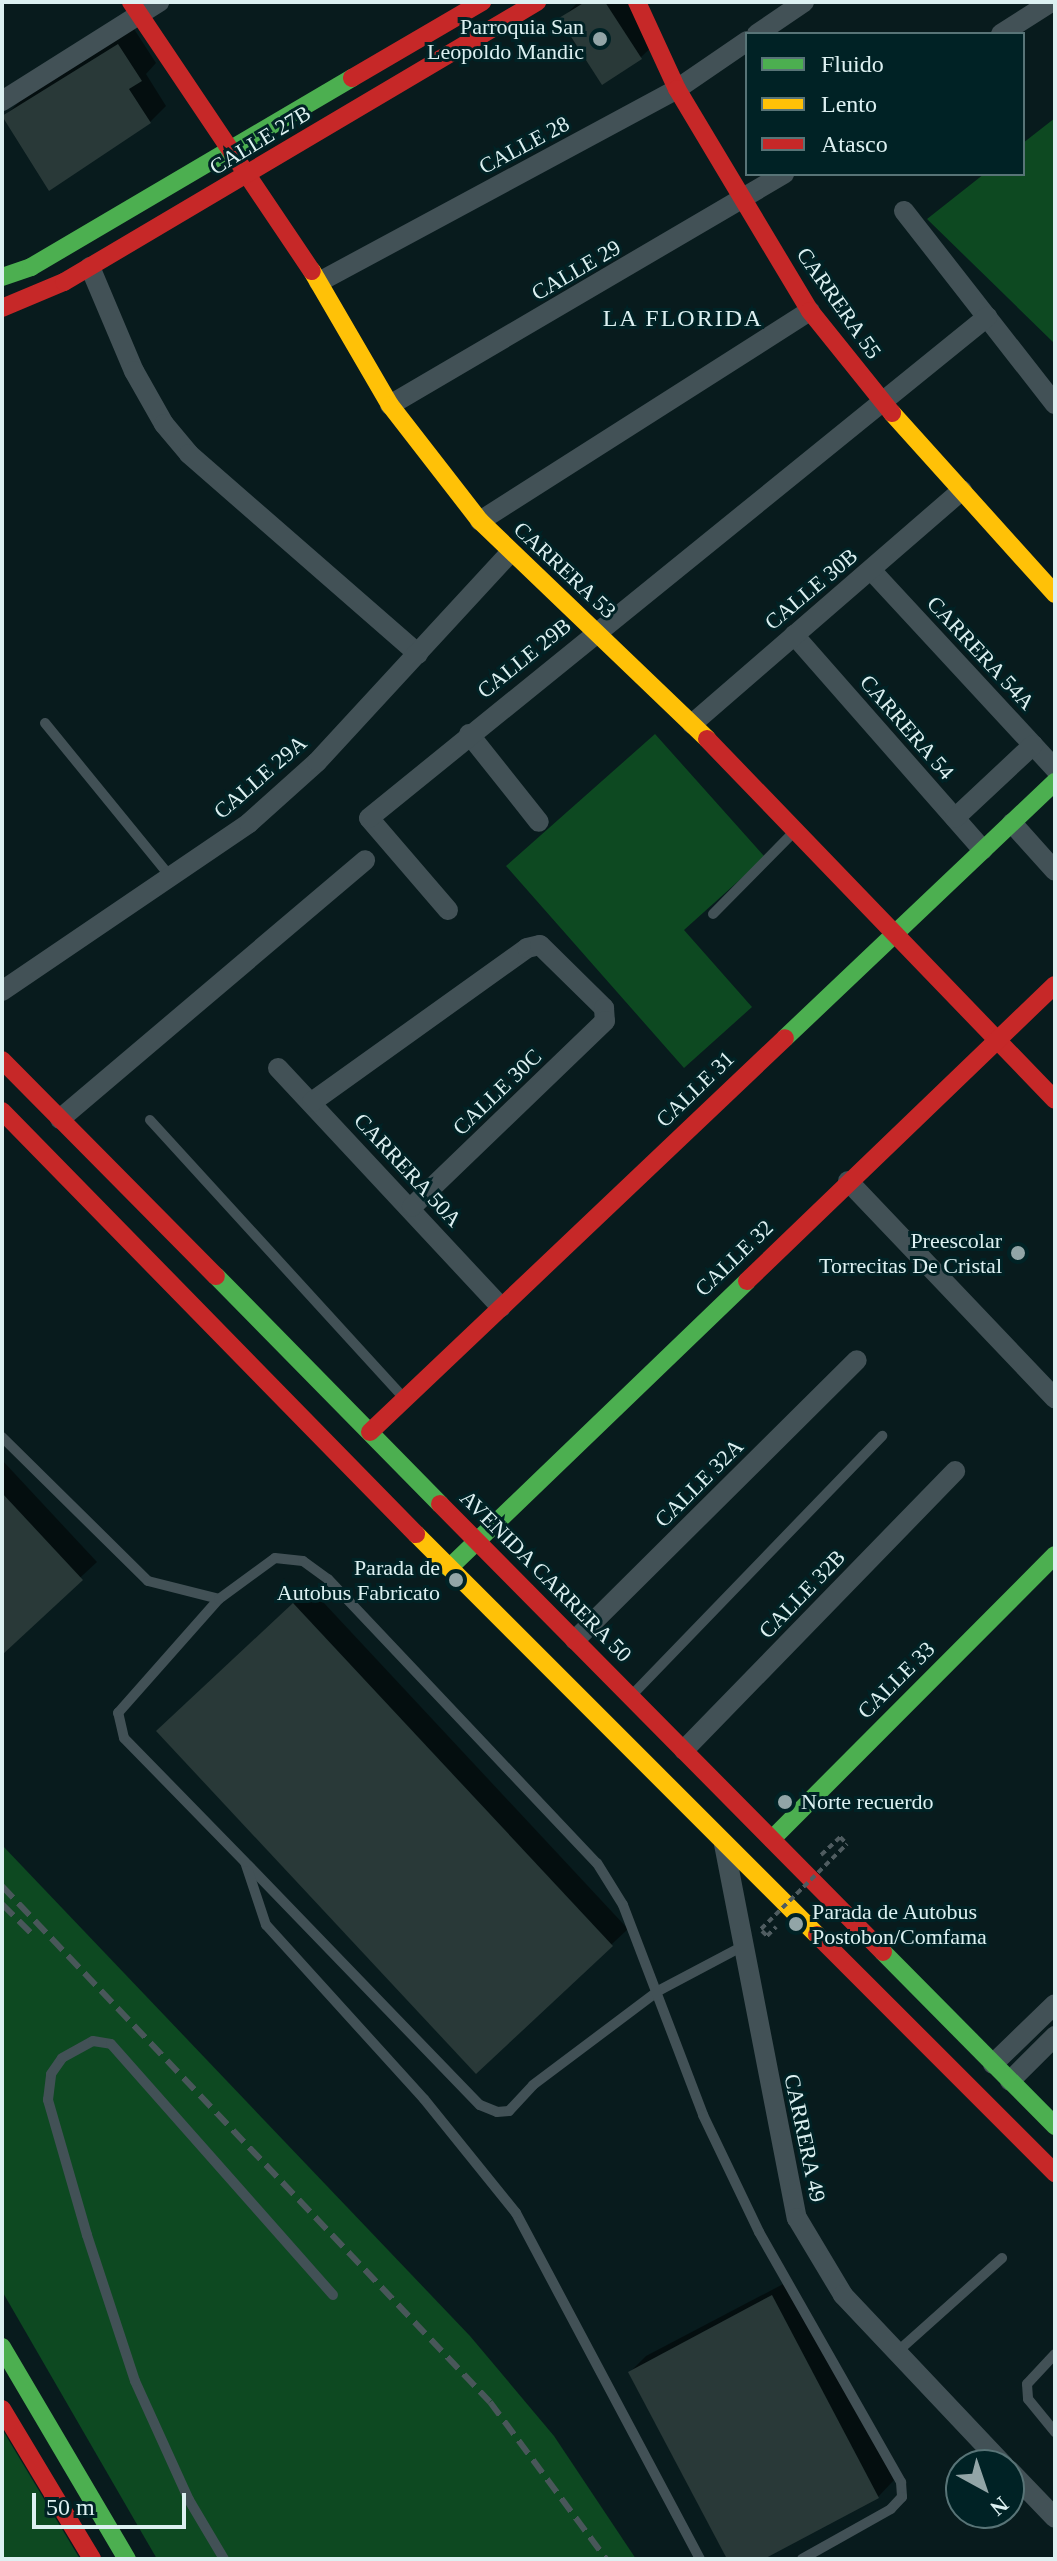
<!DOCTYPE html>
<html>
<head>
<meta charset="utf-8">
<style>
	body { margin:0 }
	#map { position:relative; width:1057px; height:2561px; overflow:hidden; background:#081b1d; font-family:Georgia,serif }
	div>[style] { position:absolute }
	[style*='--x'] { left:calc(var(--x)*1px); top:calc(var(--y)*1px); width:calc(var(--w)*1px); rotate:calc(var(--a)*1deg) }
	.green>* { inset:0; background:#0d4921 }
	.shadow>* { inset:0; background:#0007 }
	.building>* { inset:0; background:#293938 }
	.path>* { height:4px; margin-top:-2px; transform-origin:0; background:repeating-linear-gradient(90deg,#4f5c60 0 6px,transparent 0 10px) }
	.lane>* { height:10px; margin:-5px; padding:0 5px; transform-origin:5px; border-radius:5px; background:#425156 }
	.street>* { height:20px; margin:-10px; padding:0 10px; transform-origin:10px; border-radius:10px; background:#425156 }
	.fast>* { height:18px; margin:-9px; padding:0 9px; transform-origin:9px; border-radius:9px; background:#4caf50 }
	.slow>* { height:18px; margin:-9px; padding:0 9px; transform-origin:9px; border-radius:9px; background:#ffc107 }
	.jam>* { height:18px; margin:-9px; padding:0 9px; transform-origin:9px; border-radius:9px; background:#c62828 }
	.rail>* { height:6px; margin-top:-3px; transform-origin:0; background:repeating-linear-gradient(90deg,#49575a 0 16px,transparent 0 24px) }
	.path-bridge>* { height:4px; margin-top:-2px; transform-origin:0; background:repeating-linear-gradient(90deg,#4f5c60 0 6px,transparent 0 10px) }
	.dots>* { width:22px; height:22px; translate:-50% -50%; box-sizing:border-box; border:4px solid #002225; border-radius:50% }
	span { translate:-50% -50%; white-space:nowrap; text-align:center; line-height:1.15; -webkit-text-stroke:6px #002225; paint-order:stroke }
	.poi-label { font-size:22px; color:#dcf0f1 }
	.right { translate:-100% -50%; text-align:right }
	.left { translate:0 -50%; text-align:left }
	.street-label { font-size:22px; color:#dcf0f1 }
	.neighbourhood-label { font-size:24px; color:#dcf0f1; letter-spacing:2px }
	.frame { position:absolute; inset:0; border:4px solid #dcf0f1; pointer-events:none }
	.legend { position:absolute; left:745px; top:32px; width:280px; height:144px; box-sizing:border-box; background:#002225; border:2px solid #587477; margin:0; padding:10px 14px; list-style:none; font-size:24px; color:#dcf0f1 }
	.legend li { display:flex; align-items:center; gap:16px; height:40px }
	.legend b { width:40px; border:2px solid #587477 }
	.north { position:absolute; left:945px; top:2449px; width:80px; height:80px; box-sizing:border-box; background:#002225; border:2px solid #587477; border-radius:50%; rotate:140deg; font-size:22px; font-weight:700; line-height:32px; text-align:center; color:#dcf0f1 }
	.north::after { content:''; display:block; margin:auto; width:28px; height:36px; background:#92a5a7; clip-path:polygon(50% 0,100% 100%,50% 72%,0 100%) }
	.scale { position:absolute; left:32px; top:2493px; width:154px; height:36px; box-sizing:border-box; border:4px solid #dcf0f1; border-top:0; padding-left:10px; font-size:24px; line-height:28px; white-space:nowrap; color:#dcf0f1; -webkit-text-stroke:6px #002225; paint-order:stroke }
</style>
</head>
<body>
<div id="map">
	<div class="green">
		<i style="clip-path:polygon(1055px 118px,1055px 344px,927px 219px,984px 174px,1023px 174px,1023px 143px)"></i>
		<i style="clip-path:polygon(655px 734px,765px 857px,684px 930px,752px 1007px,684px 1068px,506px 866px)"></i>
		<i style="clip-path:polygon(2px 1845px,470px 2336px,554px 2436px,636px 2559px,157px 2559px,2px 2291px)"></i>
		<i style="clip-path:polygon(2px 2429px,80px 2559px,2px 2559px)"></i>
	</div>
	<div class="shadow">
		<i style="clip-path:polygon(578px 2px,631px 2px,657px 42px,640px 58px,562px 19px)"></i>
		<i style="clip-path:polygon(134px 29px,156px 63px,146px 74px,166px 106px,150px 122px,4px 117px,20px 101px)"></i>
		<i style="clip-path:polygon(2px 1460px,97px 1562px,2px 1650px)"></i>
		<i style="clip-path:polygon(310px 1588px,628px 1929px,476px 2071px,174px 1715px)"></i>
		<i style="clip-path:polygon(789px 2281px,894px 2480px,878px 2497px,760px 2559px,729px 2559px,630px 2372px,646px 2356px)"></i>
	</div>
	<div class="building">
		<i style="clip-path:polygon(585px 2px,605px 2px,642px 59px,602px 85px,559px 18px)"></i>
		<i style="clip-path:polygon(118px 44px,142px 81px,129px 89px,151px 123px,49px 191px,2px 116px)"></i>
		<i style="clip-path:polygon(2px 1493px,83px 1580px,2px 1655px)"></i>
		<i style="clip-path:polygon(293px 1603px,613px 1946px,476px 2074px,156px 1731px)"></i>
		<i style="clip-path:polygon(772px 2295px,879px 2498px,764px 2559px,727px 2559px,628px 2372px)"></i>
	</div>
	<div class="path">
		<i style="--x:821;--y:1855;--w:26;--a:-43"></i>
		<i style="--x:840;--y:1837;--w:10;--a:45"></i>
		<i style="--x:762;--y:1931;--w:7;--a:45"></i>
		<i style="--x:767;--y:1936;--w:13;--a:-45"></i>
	</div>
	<div class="lane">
		<i style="--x:45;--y:723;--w:196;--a:50.8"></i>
		<i style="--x:713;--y:914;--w:115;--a:-45.4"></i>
		<i style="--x:150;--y:1120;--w:375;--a:47.6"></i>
		<i style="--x:2;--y:1437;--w:205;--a:44.6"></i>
		<i style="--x:148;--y:1581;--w:73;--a:14.2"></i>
		<i style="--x:633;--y:1694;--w:359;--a:-46"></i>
		<i style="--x:247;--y:1864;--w:335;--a:46"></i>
		<i style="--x:480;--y:2105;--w:18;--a:22"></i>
		<i style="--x:497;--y:2112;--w:12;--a:-5"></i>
		<i style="--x:509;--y:2111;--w:35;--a:-47"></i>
		<i style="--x:533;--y:2085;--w:156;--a:-36.9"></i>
		<i style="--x:658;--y:1991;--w:96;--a:-27.9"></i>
		<i style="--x:897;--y:2352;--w:141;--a:-41.8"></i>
		<i style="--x:1055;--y:2354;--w:41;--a:133"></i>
		<i style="--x:1027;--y:2384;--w:15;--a:86"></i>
		<i style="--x:1028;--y:2399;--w:43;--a:50.7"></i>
		<i style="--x:224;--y:2559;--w:69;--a:-120.7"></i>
		<i style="--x:189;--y:2500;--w:131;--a:-114.4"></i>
		<i style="--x:135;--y:2381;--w:154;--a:-108.2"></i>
		<i style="--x:87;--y:2235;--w:141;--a:-106.1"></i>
		<i style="--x:48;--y:2100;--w:26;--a:-83"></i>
		<i style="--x:51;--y:2074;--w:19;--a:-55"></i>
		<i style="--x:62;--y:2058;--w:35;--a:-29"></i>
		<i style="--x:93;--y:2041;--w:18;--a:9"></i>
		<i style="--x:111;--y:2044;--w:335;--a:48.5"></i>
		<i style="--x:700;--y:2559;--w:392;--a:-118"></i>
		<i style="--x:516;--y:2213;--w:146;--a:-128.9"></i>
		<i style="--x:424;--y:2099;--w:235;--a:-132.2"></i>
		<i style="--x:266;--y:1925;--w:66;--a:-108.4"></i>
		<i style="--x:245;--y:1862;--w:173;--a:-134.3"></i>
		<i style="--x:124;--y:1738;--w:26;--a:-103"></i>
		<i style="--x:118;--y:1713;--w:152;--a:-48.5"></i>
		<i style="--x:219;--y:1599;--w:69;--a:-36.2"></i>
		<i style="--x:275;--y:1558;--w:28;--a:6"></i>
		<i style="--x:303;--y:1561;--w:31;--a:36"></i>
		<i style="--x:328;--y:1579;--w:391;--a:46.6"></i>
		<i style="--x:597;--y:1863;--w:49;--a:58.2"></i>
		<i style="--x:623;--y:1905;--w:225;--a:69.1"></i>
		<i style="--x:703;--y:2115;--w:130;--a:64.4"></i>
		<i style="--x:759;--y:2232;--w:288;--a:60.4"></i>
		<i style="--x:901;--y:2482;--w:15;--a:86"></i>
		<i style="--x:902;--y:2497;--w:16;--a:133"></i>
		<i style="--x:891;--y:2509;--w:102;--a:150.7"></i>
	</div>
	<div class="street">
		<i style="--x:757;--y:34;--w:57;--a:-34.2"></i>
		<i style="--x:1001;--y:34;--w:59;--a:-32.6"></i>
		<i style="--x:2;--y:101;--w:186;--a:-32.2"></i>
		<i style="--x:904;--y:211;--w:245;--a:52"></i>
		<i style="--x:90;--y:267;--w:113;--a:67.1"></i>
		<i style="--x:134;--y:371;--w:61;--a:60.5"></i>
		<i style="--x:164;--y:424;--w:39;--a:50"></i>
		<i style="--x:189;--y:454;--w:304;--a:41.1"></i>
		<i style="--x:319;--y:282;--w:407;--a:-28.3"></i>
		<i style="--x:677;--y:89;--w:85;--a:-34.4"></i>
		<i style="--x:390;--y:405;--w:457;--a:-30.4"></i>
		<i style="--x:480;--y:521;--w:391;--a:-32.5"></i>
		<i style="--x:871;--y:570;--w:271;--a:47.2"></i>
		<i style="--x:794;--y:635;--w:286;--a:48.7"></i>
		<i style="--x:692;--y:724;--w:357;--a:-40.9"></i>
		<i style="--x:469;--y:734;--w:112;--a:51.5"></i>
		<i style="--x:955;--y:818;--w:107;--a:-43.1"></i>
		<i style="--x:1012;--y:823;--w:64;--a:48.1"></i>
		<i style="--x:448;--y:910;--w:121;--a:-130.7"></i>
		<i style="--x:369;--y:818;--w:796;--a:-39.03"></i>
		<i style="--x:2;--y:991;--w:299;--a:-34.2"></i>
		<i style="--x:249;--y:823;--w:91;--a:-41.9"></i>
		<i style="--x:317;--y:762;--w:283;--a:-47.3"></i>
		<i style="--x:278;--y:1068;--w:327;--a:47"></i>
		<i style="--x:312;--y:1102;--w:264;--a:-35.6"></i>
		<i style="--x:527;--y:948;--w:13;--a:-13"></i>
		<i style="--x:540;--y:945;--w:90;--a:44.5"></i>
		<i style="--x:604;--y:1008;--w:13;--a:86"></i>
		<i style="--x:605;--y:1021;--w:268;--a:136.1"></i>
		<i style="--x:60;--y:1119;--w:400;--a:-40.3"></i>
		<i style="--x:848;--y:1181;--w:300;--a:46.4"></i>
		<i style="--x:575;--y:1640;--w:397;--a:-44.8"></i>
		<i style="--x:684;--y:1750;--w:389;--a:-45.8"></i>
		<i style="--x:724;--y:1844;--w:381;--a:79"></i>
		<i style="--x:797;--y:2218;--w:90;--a:59.1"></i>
		<i style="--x:843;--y:2295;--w:234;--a:46.6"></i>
		<i style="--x:993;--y:2064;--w:86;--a:-44.1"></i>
		<i style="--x:1010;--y:2081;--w:64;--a:-45"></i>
		<i style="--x:1009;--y:2470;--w:66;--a:46.2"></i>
	</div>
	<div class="fast">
		<i style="--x:2;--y:277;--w:31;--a:-19"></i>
		<i style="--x:31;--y:267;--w:373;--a:-30.5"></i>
		<i style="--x:785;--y:1038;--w:372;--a:-43.5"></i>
		<i style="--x:216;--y:1276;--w:320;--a:45.5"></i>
		<i style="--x:449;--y:1568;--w:414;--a:-43.9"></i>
		<i style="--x:772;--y:1839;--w:401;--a:-45.1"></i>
		<i style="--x:883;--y:1952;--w:245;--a:45.3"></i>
		<i style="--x:2;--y:2347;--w:246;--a:59.5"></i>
	</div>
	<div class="slow">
		<i style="--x:312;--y:271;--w:155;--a:59.8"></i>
		<i style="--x:390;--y:405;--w:147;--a:52.2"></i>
		<i style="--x:480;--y:521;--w:315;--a:43.8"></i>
		<i style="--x:892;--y:413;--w:244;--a:48"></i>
		<i style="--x:416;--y:1534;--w:567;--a:45"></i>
	</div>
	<div class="jam">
		<i style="--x:131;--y:2;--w:324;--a:56.1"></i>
		<i style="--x:637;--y:2;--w:96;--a:65.3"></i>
		<i style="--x:677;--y:89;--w:259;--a:59.1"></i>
		<i style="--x:810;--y:311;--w:131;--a:51.2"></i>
		<i style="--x:352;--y:78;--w:151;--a:-30.3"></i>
		<i style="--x:2;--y:308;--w:67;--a:-22.8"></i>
		<i style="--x:64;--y:282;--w:550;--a:-30.62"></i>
		<i style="--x:707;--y:739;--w:501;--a:46.05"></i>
		<i style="--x:2;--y:1060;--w:304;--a:45.3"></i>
		<i style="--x:2;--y:1111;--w:592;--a:45.62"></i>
		<i style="--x:747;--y:1281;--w:427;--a:-43.9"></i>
		<i style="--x:370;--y:1432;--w:572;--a:-43.51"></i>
		<i style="--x:440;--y:1504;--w:630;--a:45.32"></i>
		<i style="--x:817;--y:1935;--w:337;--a:45"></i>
		<i style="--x:2;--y:2409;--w:175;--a:59"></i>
	</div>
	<div class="rail">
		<i style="--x:2;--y:1886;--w:710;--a:46.6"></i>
		<i style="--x:490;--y:2402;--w:195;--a:53.5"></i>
		<i style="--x:2;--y:1904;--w:44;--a:45"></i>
	</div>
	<div class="path-bridge">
		<i style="--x:761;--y:1929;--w:121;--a:-44.7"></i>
	</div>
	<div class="dots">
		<i style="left:600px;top:39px;background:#92a5a7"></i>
		<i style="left:1018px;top:1253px;background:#92a5a7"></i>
		<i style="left:456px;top:1580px;background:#92a5a7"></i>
		<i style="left:785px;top:1802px;background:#92a5a7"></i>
		<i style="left:796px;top:1924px;background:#92a5a7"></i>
	</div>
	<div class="poi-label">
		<span class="right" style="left:584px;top:39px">Parroquia San<br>Leopoldo Mandic</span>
		<span class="right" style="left:1002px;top:1253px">Preescolar<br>Torrecitas De Cristal</span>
		<span class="right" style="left:440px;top:1580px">Parada de<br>Autobus Fabricato</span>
		<span class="left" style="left:801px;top:1802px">Norte recuerdo</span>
		<span class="left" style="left:812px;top:1924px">Parada de Autobus<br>Postobon/Comfama</span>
	</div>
	<div class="street-label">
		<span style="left:260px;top:140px;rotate:-31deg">CALLE 27B</span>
		<span style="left:524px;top:145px;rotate:-28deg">CALLE 28</span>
		<span style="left:576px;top:270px;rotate:-30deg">CALLE 29</span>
		<span style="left:839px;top:303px;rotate:55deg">CARRERA 55</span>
		<span style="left:565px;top:570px;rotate:43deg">CARRERA 53</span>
		<span style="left:811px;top:589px;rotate:-40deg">CALLE 30B</span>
		<span style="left:981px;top:653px;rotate:47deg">CARRERA 54A</span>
		<span style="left:524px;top:658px;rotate:-39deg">CALLE 29B</span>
		<span style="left:907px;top:727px;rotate:49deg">CARRERA 54</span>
		<span style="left:260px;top:777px;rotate:-41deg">CALLE 29A</span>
		<span style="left:695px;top:1089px;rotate:-44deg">CALLE 31</span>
		<span style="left:497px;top:1092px;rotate:-44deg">CALLE 30C</span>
		<span style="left:408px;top:1170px;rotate:47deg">CARRERA 50A</span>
		<span style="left:734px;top:1258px;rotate:-44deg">CALLE 32</span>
		<span style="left:699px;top:1483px;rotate:-45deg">CALLE 32A</span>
		<span style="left:546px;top:1576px;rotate:45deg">AVENIDA CARRERA 50</span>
		<span style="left:802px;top:1594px;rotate:-46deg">CALLE 32B</span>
		<span style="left:896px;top:1680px;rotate:-45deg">CALLE 33</span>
		<span style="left:805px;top:2138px;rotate:78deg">CARRERA 49</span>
	</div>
	<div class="neighbourhood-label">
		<span style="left:683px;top:319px">LA FLORIDA</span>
	</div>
	<div class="frame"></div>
	<ul class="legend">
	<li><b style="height:10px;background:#4caf50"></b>Fluido</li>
	<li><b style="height:10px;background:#ffc107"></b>Lento</li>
	<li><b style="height:10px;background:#c62828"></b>Atasco</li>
	</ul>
	<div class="north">N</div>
	<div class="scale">50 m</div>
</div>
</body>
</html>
